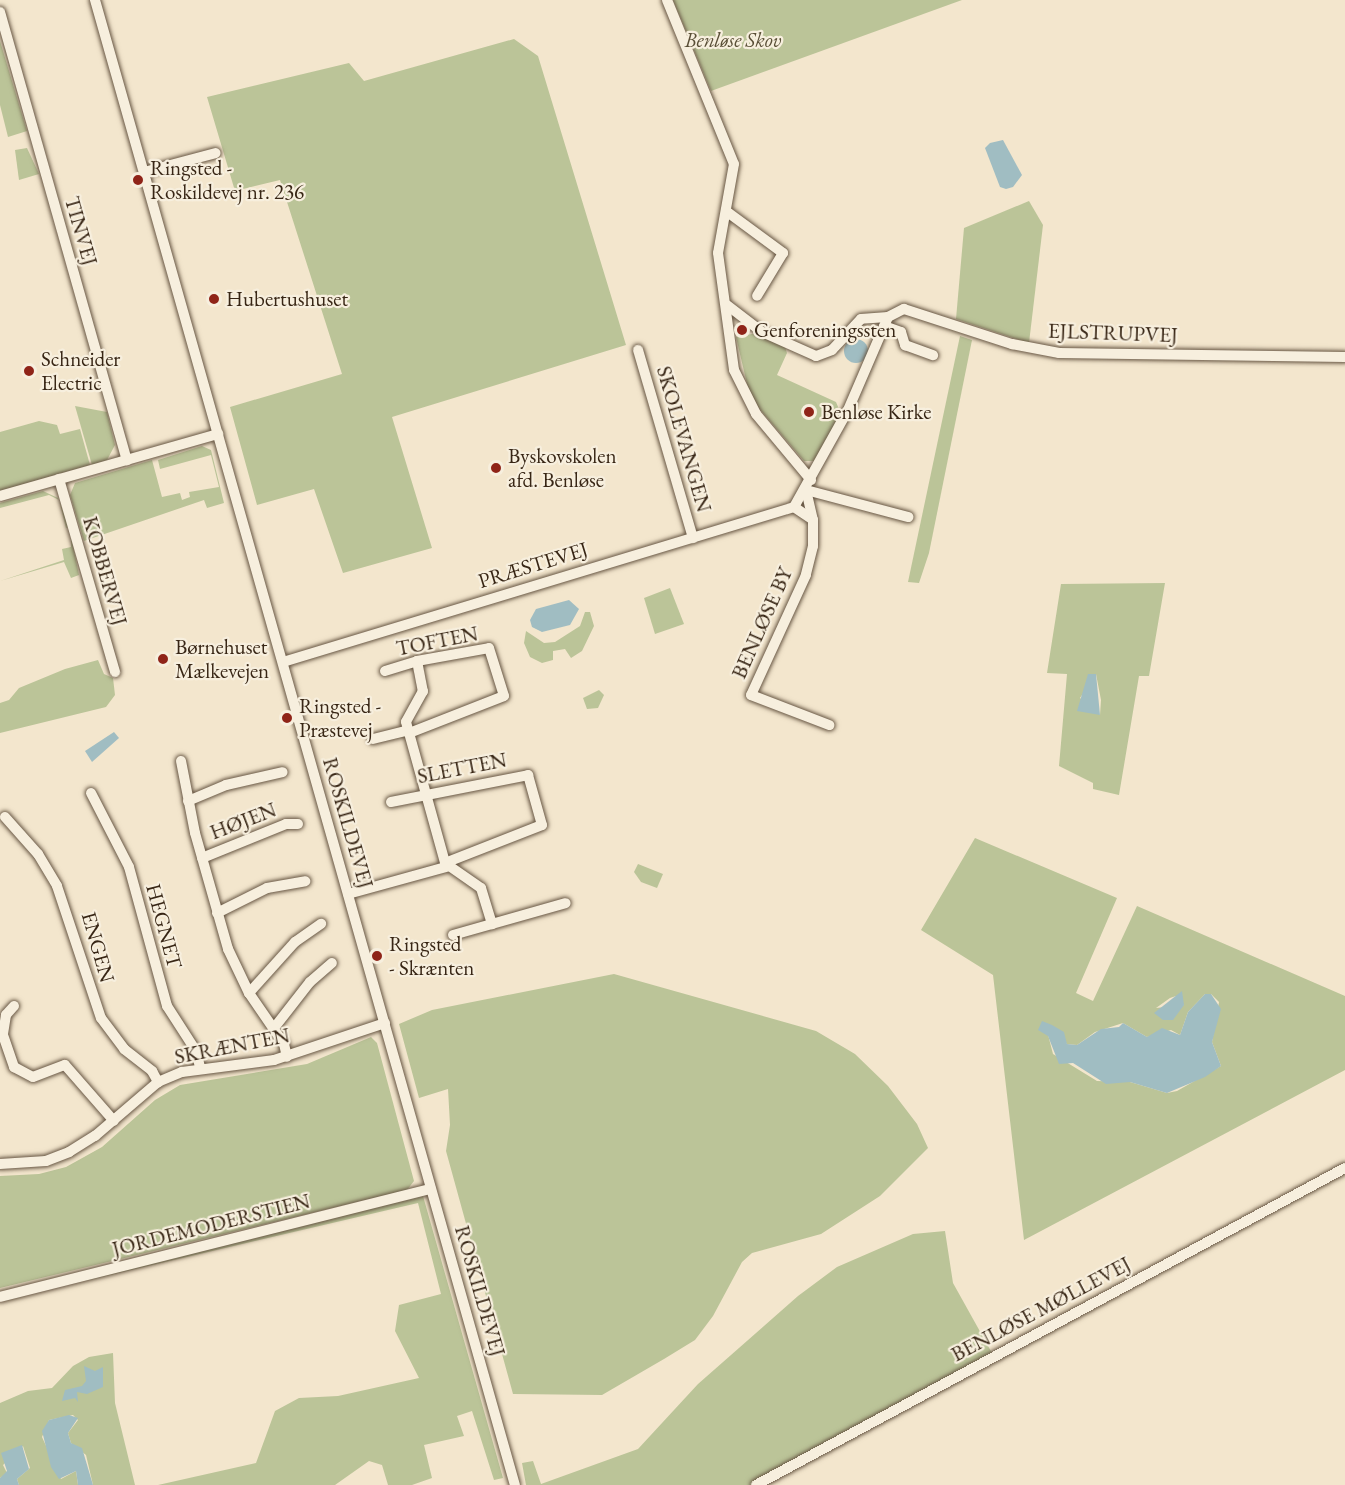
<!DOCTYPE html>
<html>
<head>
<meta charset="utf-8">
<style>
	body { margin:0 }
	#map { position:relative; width:1345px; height:1485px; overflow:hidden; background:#f3e6cd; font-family:"EB Garamond",serif }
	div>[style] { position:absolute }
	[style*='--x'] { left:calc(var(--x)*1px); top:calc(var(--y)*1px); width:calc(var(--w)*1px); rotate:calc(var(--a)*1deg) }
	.green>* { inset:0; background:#bbc498 }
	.water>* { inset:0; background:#a0bdc2 }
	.round { border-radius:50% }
	.roads { filter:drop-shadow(0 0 2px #675643) drop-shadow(0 0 2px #675643) }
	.minor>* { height:10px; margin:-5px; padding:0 5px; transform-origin:5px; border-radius:5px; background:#f7efde }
	.dots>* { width:16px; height:16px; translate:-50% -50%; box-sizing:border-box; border:3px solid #f7efde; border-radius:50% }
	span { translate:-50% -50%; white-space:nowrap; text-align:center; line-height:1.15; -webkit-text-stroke:4.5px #f7efde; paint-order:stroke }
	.park-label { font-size:21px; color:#594e36; font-style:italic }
	.poi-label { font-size:21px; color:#382615 }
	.left { translate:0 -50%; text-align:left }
	.street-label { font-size:21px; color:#382615 }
</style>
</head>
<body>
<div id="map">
	<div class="green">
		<i style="clip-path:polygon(673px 0,962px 0,711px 91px)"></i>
		<i style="clip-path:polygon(514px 39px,538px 56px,626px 345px,392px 417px,432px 548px,343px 573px,314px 489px,257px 505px,230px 407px,342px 374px,280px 180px,235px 191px,207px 97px,349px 63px,364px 81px)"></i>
		<i style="clip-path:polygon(0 41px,27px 131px,8px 137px,0 105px)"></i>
		<i style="clip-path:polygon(27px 148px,39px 174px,19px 180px,15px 150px)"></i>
		<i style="clip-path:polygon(1029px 201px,1043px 225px,1029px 343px,956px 319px,964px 228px)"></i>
		<i style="clip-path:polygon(757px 333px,785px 347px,787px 353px,777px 375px,836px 402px,841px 414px,815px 461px,804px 461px,758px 407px,748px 388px,736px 337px)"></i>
		<i style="clip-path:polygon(960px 336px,972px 340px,929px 553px,919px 583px,908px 582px)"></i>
		<i style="clip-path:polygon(75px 406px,107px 412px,115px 445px,107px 460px,92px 465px)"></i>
		<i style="clip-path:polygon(39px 421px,57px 425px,60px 434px,80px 429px,90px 465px,0 491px,0 432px)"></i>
		<i style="clip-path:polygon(202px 446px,211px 450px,224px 503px,207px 508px,204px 500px,84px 541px,70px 495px,75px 483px,152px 460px,162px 497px,180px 493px,182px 500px,190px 497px,189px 492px,219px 487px,211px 455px,160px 469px,158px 460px)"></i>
		<i style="clip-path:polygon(43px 491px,58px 498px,69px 527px,66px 528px,59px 500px,49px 495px,0 508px,0 503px)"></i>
		<i style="clip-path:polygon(71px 536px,79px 575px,71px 578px,64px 562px,0 581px,64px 560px,62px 549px,71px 547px)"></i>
		<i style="clip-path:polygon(evenodd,1165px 583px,1149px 676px,1139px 676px,1119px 795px,1093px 789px,1093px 783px,1059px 766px,1067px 674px,1047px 673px,1061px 584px,1165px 583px,1096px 674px,1101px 700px,1100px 715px,1080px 698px,1096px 674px)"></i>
		<i style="clip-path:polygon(670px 588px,684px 624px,655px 634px,644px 598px)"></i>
		<i style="clip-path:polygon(585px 612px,590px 612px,594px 626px,582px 651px,571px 658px,565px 649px,553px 651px,553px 660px,542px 663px,530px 657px,524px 643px,526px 631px,544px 643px,555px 642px,580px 626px)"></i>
		<i style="clip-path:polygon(98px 660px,104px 674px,113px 678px,115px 695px,106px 707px,0 733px,0 703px,9px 700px,19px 688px,65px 669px)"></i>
		<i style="clip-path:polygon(599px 690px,604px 695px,598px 708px,587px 709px,583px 698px)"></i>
		<i style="clip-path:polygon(evenodd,975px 838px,1117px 898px,1076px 993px,1093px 1001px,1137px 906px,1345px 996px,1345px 1070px,1024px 1240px,993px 975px,921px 930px,975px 838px,1205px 994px,1211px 994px,1219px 1002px,1212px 1042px,1221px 1066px,1177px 1091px,1167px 1093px,1130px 1082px,1097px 1081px,1053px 1054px,1045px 1023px,1067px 1044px,1077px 1045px,1095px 1032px,1123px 1023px,1147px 1037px,1171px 1030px,1180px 1035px,1188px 1012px,1205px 994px,975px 838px,1176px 996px,1184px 1005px,1156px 1008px,1170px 998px,1176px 996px)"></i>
		<i style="clip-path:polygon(638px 864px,663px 874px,657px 888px,641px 882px,634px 872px)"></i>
		<i style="clip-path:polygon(614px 974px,816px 1031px,855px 1054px,888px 1086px,917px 1124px,928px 1148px,880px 1196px,821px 1234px,752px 1253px,742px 1262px,713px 1316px,695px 1340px,664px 1359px,602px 1395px,513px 1394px,446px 1151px,450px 1125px,448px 1089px,419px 1098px,399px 1024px,432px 1010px)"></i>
		<i style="clip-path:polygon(371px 1037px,377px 1043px,414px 1181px,407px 1190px,0 1288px,0 1176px,39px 1174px,66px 1167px,102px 1147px,155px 1100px,180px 1085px,307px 1064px)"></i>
		<i style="clip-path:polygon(423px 1196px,503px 1478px,494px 1480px,472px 1411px,457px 1416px,464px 1436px,424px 1445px,432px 1478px,412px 1485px,388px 1485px,382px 1465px,369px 1461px,335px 1485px,158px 1485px,256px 1463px,275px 1411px,299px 1398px,338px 1396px,419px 1378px,395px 1331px,399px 1305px,441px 1294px,418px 1203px,3px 1300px)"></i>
		<i style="clip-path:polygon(945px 1231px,953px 1283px,992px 1353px,752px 1485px,526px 1485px,522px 1463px,533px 1461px,541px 1484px,638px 1449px,698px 1384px,798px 1296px,837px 1267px,913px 1234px)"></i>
		<i style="clip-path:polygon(113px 1353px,115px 1403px,135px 1485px,93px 1485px,86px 1455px,71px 1443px,68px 1433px,78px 1420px,73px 1415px,49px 1420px,42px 1437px,61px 1479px,76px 1471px,78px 1485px,19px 1485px,17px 1479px,30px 1468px,23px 1446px,3px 1465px,7px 1473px,0 1478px,0 1403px,28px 1391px,52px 1388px,73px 1366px,89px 1357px)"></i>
	</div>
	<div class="water">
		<i style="clip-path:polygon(1003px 140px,1022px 175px,1013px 187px,1006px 189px,1000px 187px,985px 148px,990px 143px)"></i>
		<i class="round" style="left:844px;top:339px;width:24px;height:24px"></i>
		<i style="clip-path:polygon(569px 600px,579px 609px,570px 625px,542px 632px,532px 627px,530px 620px,536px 609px)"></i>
		<i style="clip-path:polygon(1088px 674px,1096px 674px,1100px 715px,1077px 711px)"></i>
		<i style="clip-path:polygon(114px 732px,119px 738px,92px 762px,85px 751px)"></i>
		<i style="clip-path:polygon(1182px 991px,1184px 1005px,1173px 1020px,1163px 1020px,1154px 1013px)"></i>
		<i style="clip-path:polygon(1205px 994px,1211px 994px,1221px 1009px,1212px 1042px,1221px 1066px,1205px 1077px,1167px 1093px,1130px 1082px,1106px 1084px,1073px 1063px,1059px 1064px,1048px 1036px,1038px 1030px,1042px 1021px,1052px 1025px,1064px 1032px,1067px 1044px,1077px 1045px,1101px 1029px,1119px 1027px,1123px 1023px,1147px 1037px,1162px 1028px,1180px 1035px,1188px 1012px)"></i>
		<i style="clip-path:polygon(84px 1366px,95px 1371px,103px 1367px,103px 1387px,87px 1394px,77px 1392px,78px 1402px,75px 1398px,62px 1401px,65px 1390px,82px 1386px,86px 1381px)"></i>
		<i style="clip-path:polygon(69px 1415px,78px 1418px,68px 1433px,71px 1443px,82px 1448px,93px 1485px,78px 1485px,76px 1471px,59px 1479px,51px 1467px,42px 1431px,49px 1420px)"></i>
		<i style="clip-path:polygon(22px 1445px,29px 1469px,17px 1479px,19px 1485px,0 1485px,0 1478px,7px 1471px,1px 1453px)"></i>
	</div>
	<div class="roads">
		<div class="minor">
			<i style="--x:95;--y:0;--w:1543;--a:74.21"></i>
			<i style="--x:667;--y:0;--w:177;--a:67.8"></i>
			<i style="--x:734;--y:164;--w:90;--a:100.2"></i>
			<i style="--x:718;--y:253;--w:118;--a:82.2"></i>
			<i style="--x:734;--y:370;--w:49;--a:63.4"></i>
			<i style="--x:756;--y:414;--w:86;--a:50.2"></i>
			<i style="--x:0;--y:12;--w:466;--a:74.2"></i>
			<i style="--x:144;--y:172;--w:74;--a:-14.8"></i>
			<i style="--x:726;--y:211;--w:71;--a:36.4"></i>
			<i style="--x:783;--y:253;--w:50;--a:121.2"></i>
			<i style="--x:888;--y:317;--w:18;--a:-27"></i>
			<i style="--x:904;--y:309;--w:114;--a:18"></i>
			<i style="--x:1012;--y:344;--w:48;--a:10.8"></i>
			<i style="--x:1059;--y:353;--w:286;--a:0.8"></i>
			<i style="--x:884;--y:326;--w:18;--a:19"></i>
			<i style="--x:901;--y:332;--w:14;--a:73"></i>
			<i style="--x:905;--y:345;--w:30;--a:20"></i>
			<i style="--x:638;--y:350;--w:196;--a:73.7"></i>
			<i style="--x:59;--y:479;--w:201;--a:73.8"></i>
			<i style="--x:806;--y:490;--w:106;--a:14.8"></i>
			<i style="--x:806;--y:490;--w:31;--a:77"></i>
			<i style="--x:0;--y:496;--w:227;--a:-15.9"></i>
			<i style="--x:794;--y:507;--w:23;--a:34"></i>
			<i style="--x:813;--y:520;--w:26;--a:90"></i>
			<i style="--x:813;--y:546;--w:30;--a:104"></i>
			<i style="--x:806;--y:575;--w:132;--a:114.6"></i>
			<i style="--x:751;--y:695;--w:84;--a:21"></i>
			<i style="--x:417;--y:661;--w:31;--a:79"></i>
			<i style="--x:423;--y:691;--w:35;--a:119"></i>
			<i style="--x:406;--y:722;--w:146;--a:74.5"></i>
			<i style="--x:445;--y:863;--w:44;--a:34.8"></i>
			<i style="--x:481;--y:888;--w:38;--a:73"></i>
			<i style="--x:283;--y:662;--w:534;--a:-16.87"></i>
			<i style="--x:794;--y:507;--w:111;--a:-60.9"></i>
			<i style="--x:848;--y:410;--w:101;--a:-66.7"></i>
			<i style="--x:888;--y:317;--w:27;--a:176"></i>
			<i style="--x:861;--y:319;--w:42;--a:133.1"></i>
			<i style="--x:832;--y:350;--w:17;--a:159"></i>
			<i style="--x:816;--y:356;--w:59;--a:-156"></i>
			<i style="--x:762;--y:332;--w:44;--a:-142.4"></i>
			<i style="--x:385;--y:671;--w:34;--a:-17"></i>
			<i style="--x:417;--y:661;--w:73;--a:-10.2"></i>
			<i style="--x:489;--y:648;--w:50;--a:72.6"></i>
			<i style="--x:504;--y:696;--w:102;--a:158.7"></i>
			<i style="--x:373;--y:739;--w:36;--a:-14"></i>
			<i style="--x:181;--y:761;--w:73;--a:79"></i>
			<i style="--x:195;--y:833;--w:121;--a:74.1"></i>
			<i style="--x:228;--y:949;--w:49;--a:64.5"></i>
			<i style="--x:249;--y:993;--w:62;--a:55.5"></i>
			<i style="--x:284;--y:1044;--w:13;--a:77"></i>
			<i style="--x:91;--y:793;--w:83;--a:62.8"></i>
			<i style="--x:129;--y:867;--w:144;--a:74.7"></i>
			<i style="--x:167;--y:1006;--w:54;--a:57.2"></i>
			<i style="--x:196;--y:1051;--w:16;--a:76"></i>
			<i style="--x:188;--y:801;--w:41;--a:-22.8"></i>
			<i style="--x:226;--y:785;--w:58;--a:-12.8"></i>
			<i style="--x:391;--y:802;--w:140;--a:-11.1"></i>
			<i style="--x:528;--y:775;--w:52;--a:74.4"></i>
			<i style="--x:542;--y:825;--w:104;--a:158.6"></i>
			<i style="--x:5;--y:817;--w:50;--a:48.3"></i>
			<i style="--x:38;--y:854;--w:37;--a:59"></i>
			<i style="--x:57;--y:886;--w:139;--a:71.6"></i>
			<i style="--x:101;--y:1018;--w:39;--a:53"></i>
			<i style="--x:124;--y:1049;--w:36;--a:38"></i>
			<i style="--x:152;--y:1071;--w:13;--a:61"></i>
			<i style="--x:202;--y:858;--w:91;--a:-22"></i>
			<i style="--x:286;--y:824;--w:12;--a:0"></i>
			<i style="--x:348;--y:894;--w:102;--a:-15.4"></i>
			<i style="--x:217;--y:913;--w:56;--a:-26.6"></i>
			<i style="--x:267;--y:888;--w:39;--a:-10"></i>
			<i style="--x:453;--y:935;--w:117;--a:-15.8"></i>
			<i style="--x:249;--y:993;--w:69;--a:-48"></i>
			<i style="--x:295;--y:942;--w:32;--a:-35"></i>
			<i style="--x:14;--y:1006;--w:12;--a:132"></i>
			<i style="--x:6;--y:1015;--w:20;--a:99"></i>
			<i style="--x:3;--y:1035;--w:34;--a:71"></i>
			<i style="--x:14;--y:1067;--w:21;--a:28"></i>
			<i style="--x:33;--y:1077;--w:34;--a:-21"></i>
			<i style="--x:65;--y:1065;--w:74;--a:48.8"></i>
			<i style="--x:274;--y:1028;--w:58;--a:-52"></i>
			<i style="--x:310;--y:982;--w:29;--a:-41"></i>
			<i style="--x:0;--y:1164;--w:46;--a:-3.7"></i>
			<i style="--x:46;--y:1161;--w:25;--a:-21"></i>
			<i style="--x:69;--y:1152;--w:31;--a:-32"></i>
			<i style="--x:95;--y:1136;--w:83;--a:-40.6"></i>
			<i style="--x:158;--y:1082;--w:26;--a:-23"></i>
			<i style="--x:182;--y:1072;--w:93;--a:-7.4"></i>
			<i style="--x:274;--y:1060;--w:117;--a:-18.4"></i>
			<i style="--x:0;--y:1297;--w:444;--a:-14.1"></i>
			<i style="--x:756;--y:1485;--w:669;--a:-28.29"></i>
		</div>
	</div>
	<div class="dots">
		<i style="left:138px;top:180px;background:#8f2418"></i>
		<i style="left:214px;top:299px;background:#8f2418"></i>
		<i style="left:742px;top:330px;background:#8f2418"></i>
		<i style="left:29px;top:371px;background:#8f2418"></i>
		<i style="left:809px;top:412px;background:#8f2418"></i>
		<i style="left:496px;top:468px;background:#8f2418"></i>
		<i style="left:163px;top:659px;background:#8f2418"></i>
		<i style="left:287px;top:718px;background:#8f2418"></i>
		<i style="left:377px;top:956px;background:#8f2418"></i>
	</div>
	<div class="park-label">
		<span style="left:733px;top:40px">Benløse Skov</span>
	</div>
	<div class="poi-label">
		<span class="left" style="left:150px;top:180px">Ringsted -<br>Roskildevej nr. 236</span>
		<span class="left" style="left:226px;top:299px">Hubertushuset</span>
		<span class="left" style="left:754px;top:330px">Genforeningssten</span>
		<span class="left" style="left:41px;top:371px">Schneider<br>Electric</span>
		<span class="left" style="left:821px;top:412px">Benløse Kirke</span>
		<span class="left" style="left:508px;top:468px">Byskovskolen<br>afd. Benløse</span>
		<span class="left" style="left:175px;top:659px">Børnehuset<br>Mælkevejen</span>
		<span class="left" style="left:299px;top:718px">Ringsted -<br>Præstevej</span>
		<span class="left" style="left:389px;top:956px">Ringsted<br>- Skrænten</span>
	</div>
	<div class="street-label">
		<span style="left:81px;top:231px;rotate:74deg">TINVEJ</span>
		<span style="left:1113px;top:333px;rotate:2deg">EJLSTRUPVEJ</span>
		<span style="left:684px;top:439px;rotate:74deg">SKOLEVANGEN</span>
		<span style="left:533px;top:565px;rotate:-17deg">PRÆSTEVEJ</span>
		<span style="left:105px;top:571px;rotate:74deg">KOBBERVEJ</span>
		<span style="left:762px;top:623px;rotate:-66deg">BENLØSE BY</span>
		<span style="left:437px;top:641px;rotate:-11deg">TOFTEN</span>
		<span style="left:462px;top:768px;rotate:-11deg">SLETTEN</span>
		<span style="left:243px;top:821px;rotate:-21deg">HØJEN</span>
		<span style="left:348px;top:823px;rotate:74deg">ROSKILDEVEJ</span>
		<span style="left:164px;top:926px;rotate:75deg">HEGNET</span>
		<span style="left:98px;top:947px;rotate:74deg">ENGEN</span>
		<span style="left:232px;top:1046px;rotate:-11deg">SKRÆNTEN</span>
		<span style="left:211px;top:1225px;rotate:-14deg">JORDEMODERSTIEN</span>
		<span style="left:480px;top:1291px;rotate:74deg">ROSKILDEVEJ</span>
		<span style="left:1041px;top:1309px;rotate:-28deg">BENLØSE MØLLEVEJ</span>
	</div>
</div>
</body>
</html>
